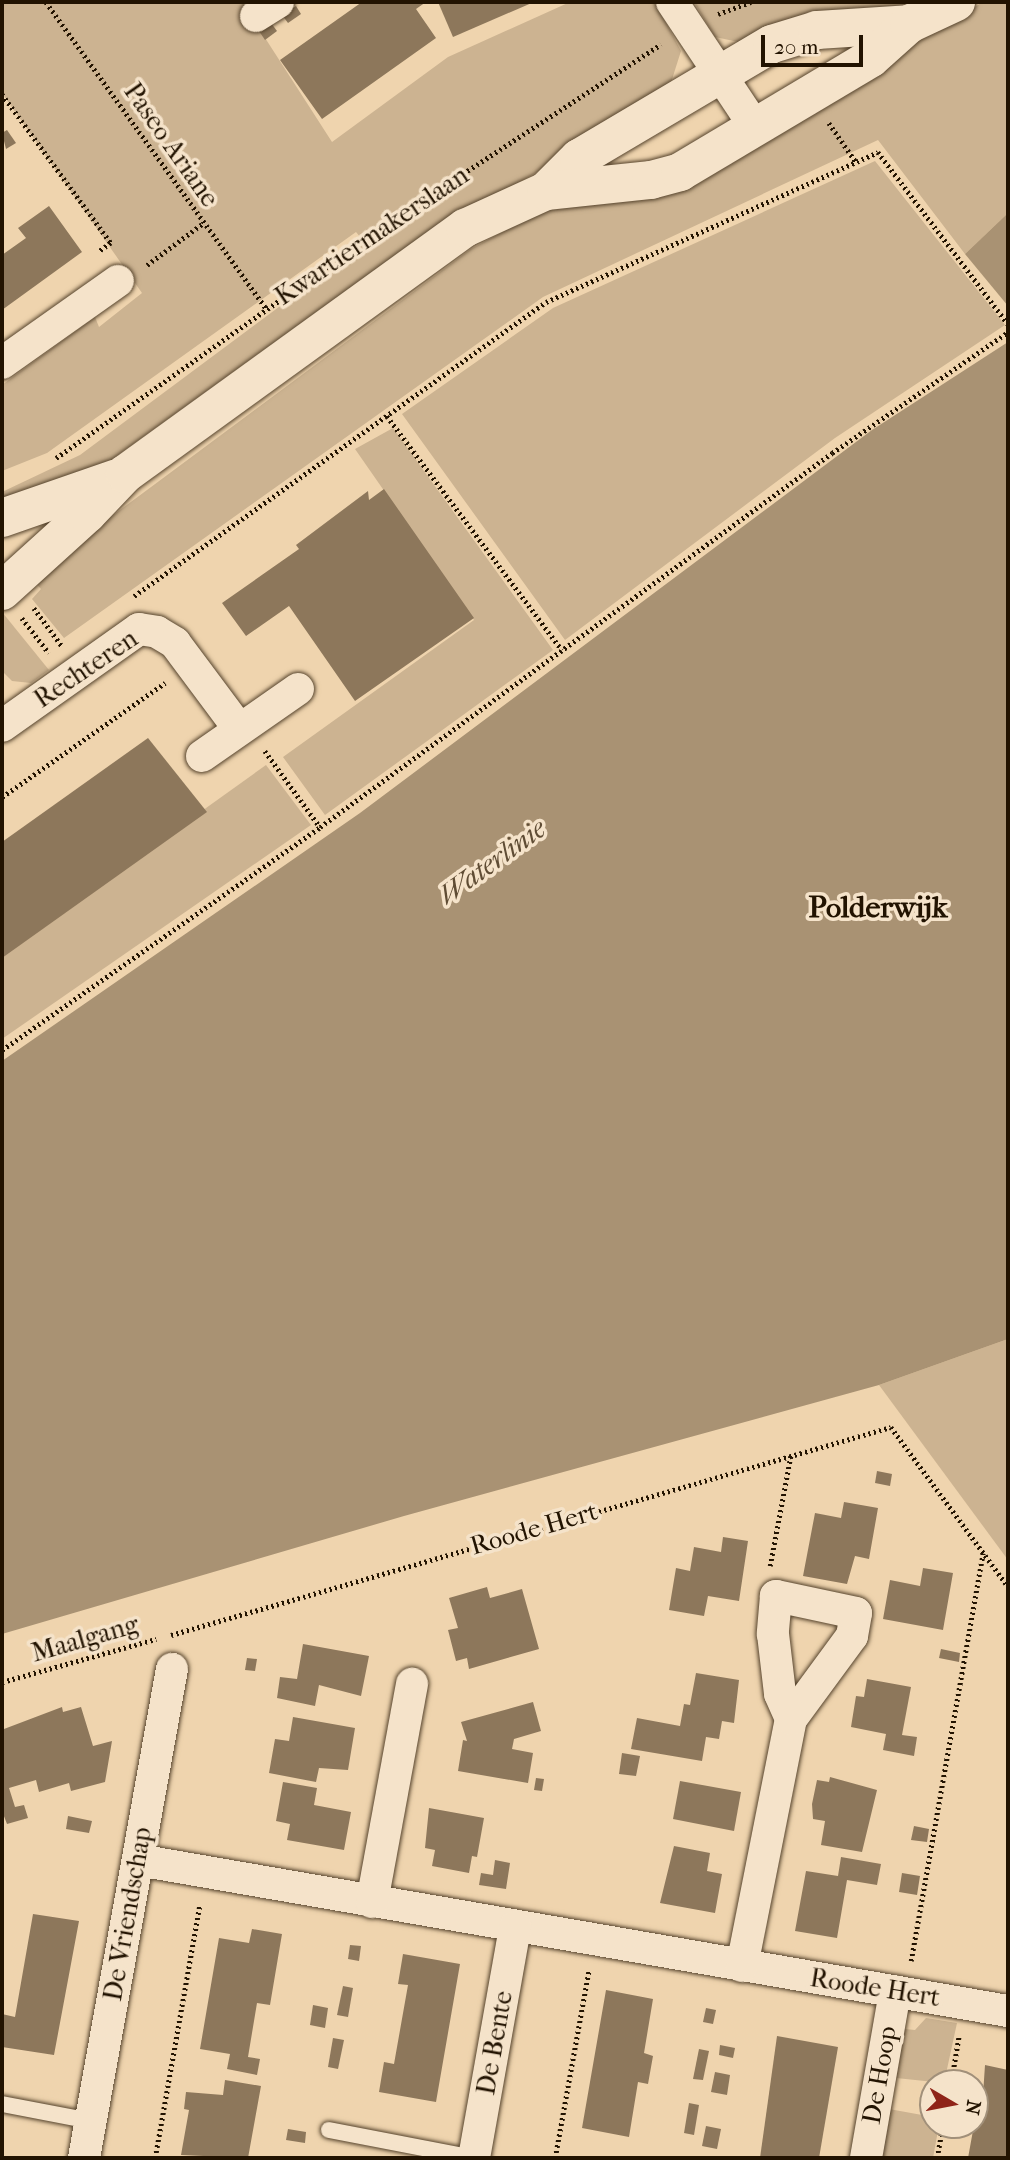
<!DOCTYPE html>
<html>
<head>
<meta charset="utf-8">
<style>
	body { margin:0 }
	#map { position:relative; width:1010px; height:2160px; overflow:hidden; background:#efd4ae; font-family:"IM FELL French Canon",serif }
	div>[style] { position:absolute }
	[style*='--x'] { left:calc(var(--x)*1px); top:calc(var(--y)*1px); width:calc(var(--w)*1px); rotate:calc(var(--a)*1deg) }
	.green>* { inset:0; background:#ccb391 }
	.water>* { inset:0; background:#a99273 }
	.building>* { inset:0; background:#8d775b }
	.path>* { height:4.5px; margin-top:-2.25px; transform-origin:0; background:repeating-linear-gradient(90deg,#221301 0 2px,transparent 0 5.5px) }
	.roads { filter:drop-shadow(0 0 2px #55432c) drop-shadow(0 0 2px #55432c) }
	.service>* { height:16px; margin:-8px; padding:0 8px; transform-origin:8px; border-radius:8px; background:#f5e3ca }
	.minor>* { height:32px; margin:-16px; padding:0 16px; transform-origin:16px; border-radius:16px; background:#f5e3ca }
	.secondary>* { height:38px; margin:-19px; padding:0 19px; transform-origin:19px; border-radius:19px; background:#f5e3ca }
	span { translate:-50% -50%; white-space:nowrap; text-align:center; line-height:1.15; -webkit-text-stroke:7px #f5e3ca; paint-order:stroke }
	.street-label { font-size:26px; color:#221301 }
	.water-label { font-size:28px; color:#5f4c34; font-style:italic }
	.quarter-label { font-size:30px; color:#221301; font-weight:700 }
	.frame { position:absolute; inset:0; border:4px solid #221301; pointer-events:none }
	.north { position:absolute; left:919px; top:2069px; width:70px; height:70px; box-sizing:border-box; background:#f5e3ca; border:2px solid #a1907a; border-radius:50%; rotate:100deg; font-size:19px; font-weight:700; line-height:28px; text-align:center; color:#221301 }
	.north::after { content:''; display:block; margin:auto; width:24px; height:32px; background:#8f2418; clip-path:polygon(50% 0,100% 100%,50% 72%,0 100%) }
	.scale { position:absolute; left:761px; top:35px; width:102px; height:32px; box-sizing:border-box; border:4px solid #221301; border-top:0; padding-left:9px; font-size:21px; line-height:24px; white-space:nowrap; color:#221301; -webkit-text-stroke:5px #f5e3ca; paint-order:stroke }
</style>
</head>
<body>
<div id="map">
	<div class="green">
		<i style="clip-path:polygon(2px 2px,242px 2px,332px 142px,448px 57px,570px 2px,655px 2px,681px 51px,668px 92px,522px 181px,455px 212px,108px 462px,2px 507px,2px 492px,80px 455px,365px 243px,356px 232px,47px 453px,2px 471px,2px 385px,95px 317px,99px 327px,142px 293px,2px 93px)"></i>
		<i style="clip-path:polygon(694px 2px,909px 2px,880px 15px,748px 44px,715px 37px)"></i>
		<i style="clip-path:polygon(983px 2px,1008px 2px,1008px 213px,965px 254px,878px 140px,543px 297px,64px 638px,32px 599px,41px 589px,30px 577px,471px 249px,558px 202px,676px 187px)"></i>
		<i style="clip-path:polygon(875px 161px,1005px 325px,835px 438px,565px 640px,402px 414px,553px 308px)"></i>
		<i style="clip-path:polygon(393px 428px,553px 650px,325px 815px,283px 757px,474px 620px,355px 449px)"></i>
		<i style="clip-path:polygon(2px 612px,49px 670px,31px 683px,12px 681px,2px 671px)"></i>
		<i style="clip-path:polygon(266px 765px,311px 825px,2px 1039px,2px 954px)"></i>
		<i style="clip-path:polygon(1008px 1339px,1008px 1560px,879px 1385px)"></i>
		<i style="clip-path:polygon(926px 2018px,957px 2023px,944px 2083px,896px 2078px,905px 2029px,915px 2030px)"></i>
		<i style="clip-path:polygon(889px 2109px,933px 2117px,933px 2125px,939px 2125px,933px 2158px,880px 2158px)"></i>
	</div>
	<div class="water">
		<i style="clip-path:polygon(1008px 213px,1008px 306px,965px 254px)"></i>
		<i style="clip-path:polygon(1008px 342px,1008px 1339px,879px 1385px,404px 1516px,2px 1634px,2px 1061px,360px 813px,872px 430px)"></i>
	</div>
	<div class="building">
		<i style="clip-path:polygon(362px 2px,426px 2px,416px 9px,436px 38px,322px 119px,280px 60px)"></i>
		<i style="clip-path:polygon(438px 2px,534px 2px,453px 37px)"></i>
		<i style="clip-path:polygon(296px 6px,301px 14px,288px 23px,282px 15px)"></i>
		<i style="clip-path:polygon(271px 23px,277px 31px,265px 40px,259px 31px)"></i>
		<i style="clip-path:polygon(7px 130px,16px 143px,6px 149px,2px 133px)"></i>
		<i style="clip-path:polygon(49px 206px,82px 252px,2px 310px,2px 255px,26px 238px,18px 228px)"></i>
		<i style="clip-path:polygon(384px 489px,474px 618px,355px 701px,289px 606px,246px 636px,222px 603px,299px 549px,296px 545px,368px 491px,369px 500px)"></i>
		<i style="clip-path:polygon(148px 738px,207px 812px,2px 958px,2px 842px)"></i>
		<i style="clip-path:polygon(877px 1471px,892px 1474px,890px 1486px,875px 1483px)"></i>
		<i style="clip-path:polygon(844px 1502px,878px 1508px,869px 1559px,855px 1556px,847px 1584px,803px 1576px,815px 1513px,841px 1518px)"></i>
		<i style="clip-path:polygon(723px 1537px,748px 1541px,739px 1601px,708px 1596px,704px 1616px,669px 1610px,676px 1568px,690px 1571px,694px 1547px,721px 1552px)"></i>
		<i style="clip-path:polygon(923px 1568px,953px 1573px,943px 1630px,883px 1619px,890px 1580px,920px 1586px)"></i>
		<i style="clip-path:polygon(487px 1587px,490px 1598px,522px 1589px,539px 1649px,469px 1669px,467px 1658px,456px 1661px,448px 1630px,458px 1628px,449px 1598px)"></i>
		<i style="clip-path:polygon(303px 1644px,369px 1656px,361px 1696px,319px 1685px,315px 1706px,277px 1698px,280px 1677px,297px 1679px)"></i>
		<i style="clip-path:polygon(941px 1649px,960px 1653px,959px 1662px,939px 1658px)"></i>
		<i style="clip-path:polygon(247px 1658px,257px 1659px,255px 1671px,245px 1670px)"></i>
		<i style="clip-path:polygon(696px 1673px,739px 1680px,734px 1723px,722px 1721px,719px 1739px,706px 1737px,702px 1761px,631px 1749px,637px 1718px,680px 1726px,684px 1704px,690px 1705px)"></i>
		<i style="clip-path:polygon(867px 1679px,911px 1687px,902px 1735px,917px 1737px,914px 1756px,883px 1750px,886px 1734px,851px 1727px,856px 1696px,864px 1697px)"></i>
		<i style="clip-path:polygon(533px 1702px,541px 1731px,514px 1739px,512px 1749px,533px 1753px,528px 1783px,458px 1771px,463px 1740px,467px 1741px,461px 1722px)"></i>
		<i style="clip-path:polygon(62px 1707px,63px 1712px,81px 1707px,93px 1746px,112px 1741px,105px 1782px,71px 1791px,69px 1783px,39px 1792px,36px 1780px,9px 1788px,15px 1807px,24px 1805px,28px 1818px,7px 1824px,2px 1811px,2px 1723px,4px 1729px)"></i>
		<i style="clip-path:polygon(293px 1717px,355px 1728px,348px 1770px,319px 1768px,316px 1782px,269px 1773px,275px 1739px,289px 1741px)"></i>
		<i style="clip-path:polygon(622px 1753px,640px 1756px,636px 1776px,619px 1774px)"></i>
		<i style="clip-path:polygon(830px 1777px,877px 1790px,862px 1852px,821px 1845px,825px 1821px,813px 1819px,812px 1804px,817px 1780px,829px 1782px)"></i>
		<i style="clip-path:polygon(536px 1778px,544px 1779px,542px 1791px,534px 1790px)"></i>
		<i style="clip-path:polygon(680px 1781px,741px 1792px,734px 1831px,673px 1819px)"></i>
		<i style="clip-path:polygon(283px 1782px,317px 1788px,314px 1805px,351px 1812px,344px 1850px,287px 1840px,290px 1824px,276px 1821px)"></i>
		<i style="clip-path:polygon(429px 1808px,484px 1818px,477px 1857px,472px 1856px,469px 1873px,432px 1866px,435px 1850px,425px 1848px)"></i>
		<i style="clip-path:polygon(68px 1816px,92px 1821px,89px 1833px,66px 1829px)"></i>
		<i style="clip-path:polygon(914px 1826px,929px 1829px,927px 1842px,911px 1840px)"></i>
		<i style="clip-path:polygon(674px 1846px,710px 1853px,707px 1871px,722px 1874px,715px 1913px,660px 1903px)"></i>
		<i style="clip-path:polygon(841px 1857px,881px 1864px,877px 1885px,847px 1880px,837px 1938px,795px 1931px,806px 1871px,838px 1876px)"></i>
		<i style="clip-path:polygon(495px 1860px,510px 1863px,506px 1889px,479px 1885px,481px 1873px,493px 1875px)"></i>
		<i style="clip-path:polygon(902px 1873px,920px 1876px,917px 1895px,899px 1892px)"></i>
		<i style="clip-path:polygon(33px 1914px,79px 1921px,54px 2055px,2px 2047px,2px 2014px,15px 2017px)"></i>
		<i style="clip-path:polygon(252px 1929px,282px 1934px,270px 2005px,257px 2003px,248px 2057px,260px 2059px,257px 2075px,227px 2069px,230px 2054px,200px 2049px,219px 1938px,249px 1943px)"></i>
		<i style="clip-path:polygon(350px 1945px,361px 1946px,359px 1961px,348px 1959px)"></i>
		<i style="clip-path:polygon(403px 1954px,460px 1964px,436px 2102px,379px 2092px,384px 2062px,394px 2064px,408px 1985px,398px 1984px)"></i>
		<i style="clip-path:polygon(343px 1986px,353px 1988px,348px 2017px,337px 2015px)"></i>
		<i style="clip-path:polygon(606px 1990px,653px 1999px,644px 2053px,653px 2056px,648px 2084px,638px 2082px,629px 2137px,582px 2128px)"></i>
		<i style="clip-path:polygon(313px 2005px,328px 2008px,325px 2028px,310px 2025px)"></i>
		<i style="clip-path:polygon(706px 2008px,716px 2010px,713px 2024px,703px 2022px)"></i>
		<i style="clip-path:polygon(777px 2036px,838px 2047px,819px 2158px,760px 2158px)"></i>
		<i style="clip-path:polygon(333px 2038px,344px 2040px,338px 2069px,328px 2067px)"></i>
		<i style="clip-path:polygon(720px 2045px,735px 2048px,733px 2058px,719px 2055px)"></i>
		<i style="clip-path:polygon(699px 2049px,709px 2051px,703px 2080px,693px 2079px)"></i>
		<i style="clip-path:polygon(985px 2065px,1008px 2070px,1008px 2158px,968px 2158px,974px 2125px,981px 2125px)"></i>
		<i style="clip-path:polygon(715px 2072px,730px 2075px,727px 2095px,711px 2092px)"></i>
		<i style="clip-path:polygon(225px 2080px,261px 2086px,248px 2158px,181px 2155px,189px 2110px,184px 2109px,186px 2092px,223px 2095px)"></i>
		<i style="clip-path:polygon(689px 2103px,699px 2105px,694px 2135px,684px 2133px)"></i>
		<i style="clip-path:polygon(706px 2126px,721px 2129px,717px 2149px,702px 2146px)"></i>
		<i style="clip-path:polygon(288px 2129px,306px 2132px,305px 2143px,286px 2140px)"></i>
	</div>
	<div class="path">
		<i style="--x:46;--y:2;--w:377;--a:54.3"></i>
		<i style="--x:718;--y:14;--w:35;--a:-20"></i>
		<i style="--x:2;--y:94;--w:185;--a:53.8"></i>
		<i style="--x:111;--y:243;--w:14;--a:144"></i>
		<i style="--x:829;--y:123;--w:47;--a:55.3"></i>
		<i style="--x:147;--y:265;--w:69;--a:-36.7"></i>
		<i style="--x:387;--y:416;--w:292;--a:53.2"></i>
		<i style="--x:56;--y:458;--w:425;--a:-35.2"></i>
		<i style="--x:403;--y:213;--w:308;--a:-33.2"></i>
		<i style="--x:134;--y:596;--w:506;--a:-35.51"></i>
		<i style="--x:546;--y:302;--w:364;--a:-24.3"></i>
		<i style="--x:878;--y:152;--w:216;--a:52.9"></i>
		<i style="--x:34;--y:608;--w:47;--a:53.6"></i>
		<i style="--x:22;--y:618;--w:44;--a:52.4"></i>
		<i style="--x:265;--y:751;--w:94;--a:54.1"></i>
		<i style="--x:2;--y:797;--w:199;--a:-35"></i>
		<i style="--x:2;--y:1050;--w:388;--a:-35"></i>
		<i style="--x:320;--y:827;--w:634;--a:-36.15"></i>
		<i style="--x:832;--y:453;--w:214;--a:-34.5"></i>
		<i style="--x:770;--y:1566;--w:114;--a:-79.4"></i>
		<i style="--x:171;--y:1635;--w:749;--a:-16.11"></i>
		<i style="--x:891;--y:1427;--w:197;--a:53.7"></i>
		<i style="--x:2;--y:1682;--w:160;--a:-15.6"></i>
		<i style="--x:911;--y:1961;--w:414;--a:-80"></i>
		<i style="--x:951;--y:2083;--w:49;--a:-80.5"></i>
		<i style="--x:155;--y:2158;--w:258;--a:-80"></i>
		<i style="--x:555;--y:2158;--w:192;--a:-79.8"></i>
		<i style="--x:937;--y:2158;--w:34;--a:-80"></i>
	</div>
	<div class="roads">
		<div class="service">
			<i style="--x:2;--y:2104;--w:91;--a:10.8"></i>
			<i style="--x:329;--y:2130;--w:148;--a:10.9"></i>
		</div>
		<div class="minor">
			<i style="--x:672;--y:2;--w:150;--a:56.4"></i>
			<i style="--x:256;--y:16;--w:26;--a:-32"></i>
			<i style="--x:2;--y:363;--w:142;--a:-35.3"></i>
			<i style="--x:2;--y:726;--w:168;--a:-35.3"></i>
			<i style="--x:139;--y:629;--w:18;--a:9"></i>
			<i style="--x:157;--y:632;--w:21;--a:31"></i>
			<i style="--x:175;--y:643;--w:107;--a:53.3"></i>
			<i style="--x:202;--y:756;--w:117;--a:-34.9"></i>
			<i style="--x:138;--y:1860;--w:883;--a:9.85"></i>
			<i style="--x:372;--y:1902;--w:222;--a:-79.6"></i>
			<i style="--x:742;--y:1966;--w:252;--a:-78.8"></i>
			<i style="--x:791;--y:1719;--w:103;--a:-53.7"></i>
			<i style="--x:852;--y:1636;--w:23;--a:-80"></i>
			<i style="--x:856;--y:1613;--w:82;--a:-168"></i>
			<i style="--x:776;--y:1596;--w:38;--a:95"></i>
			<i style="--x:773;--y:1634;--w:60;--a:83.3"></i>
			<i style="--x:780;--y:1694;--w:27;--a:66"></i>
			<i style="--x:84;--y:2158;--w:497;--a:-79.8"></i>
			<i style="--x:474;--y:2158;--w:235;--a:-79.9"></i>
			<i style="--x:866;--y:2158;--w:169;--a:-80.1"></i>
		</div>
		<div class="secondary">
			<i style="--x:546;--y:191;--w:47;--a:-45"></i>
			<i style="--x:579;--y:158;--w:224;--a:-30.6"></i>
			<i style="--x:772;--y:44;--w:47;--a:-17.3"></i>
			<i style="--x:817;--y:30;--w:92;--a:-3.7"></i>
			<i style="--x:2;--y:518;--w:119;--a:-19.2"></i>
			<i style="--x:2;--y:591;--w:115;--a:-42.2"></i>
			<i style="--x:87;--y:514;--w:55;--a:-46.5"></i>
			<i style="--x:125;--y:474;--w:420;--a:-35.9"></i>
			<i style="--x:465;--y:228;--w:89;--a:-24.6"></i>
			<i style="--x:546;--y:191;--w:106;--a:-6"></i>
			<i style="--x:651;--y:180;--w:30;--a:-15"></i>
			<i style="--x:680;--y:172;--w:222;--a:-30.8"></i>
			<i style="--x:871;--y:58;--w:51;--a:-41.8"></i>
			<i style="--x:909;--y:24;--w:52;--a:-25.1"></i>
		</div>
	</div>
	<div class="street-label">
		<span style="left:171px;top:145px;rotate:55deg">Paseo Ariane</span>
		<span style="left:372px;top:236px;rotate:-34deg">Kwartiermakerslaan</span>
		<span style="left:86px;top:669px;rotate:-34deg">Rechteren</span>
		<span style="left:534px;top:1529px;rotate:-16deg">Roode Hert</span>
		<span style="left:85px;top:1639px;rotate:-16deg">Maalgang</span>
		<span style="left:128px;top:1914px;rotate:-80deg">De Vriendschap</span>
		<span style="left:875px;top:1988px;rotate:9deg">Roode Hert</span>
		<span style="left:495px;top:2043px;rotate:-80deg">De Bente</span>
		<span style="left:880px;top:2075px;rotate:-80deg">De Hoop</span>
	</div>
	<div class="water-label">
		<span style="left:492px;top:862px;rotate:-36deg">Waterlinie</span>
	</div>
	<div class="quarter-label">
		<span style="left:878px;top:908px">Polderwijk</span>
	</div>
	<div class="frame"></div>
	<div class="north">N</div>
	<div class="scale">20 m</div>
</div>
</body>
</html>
